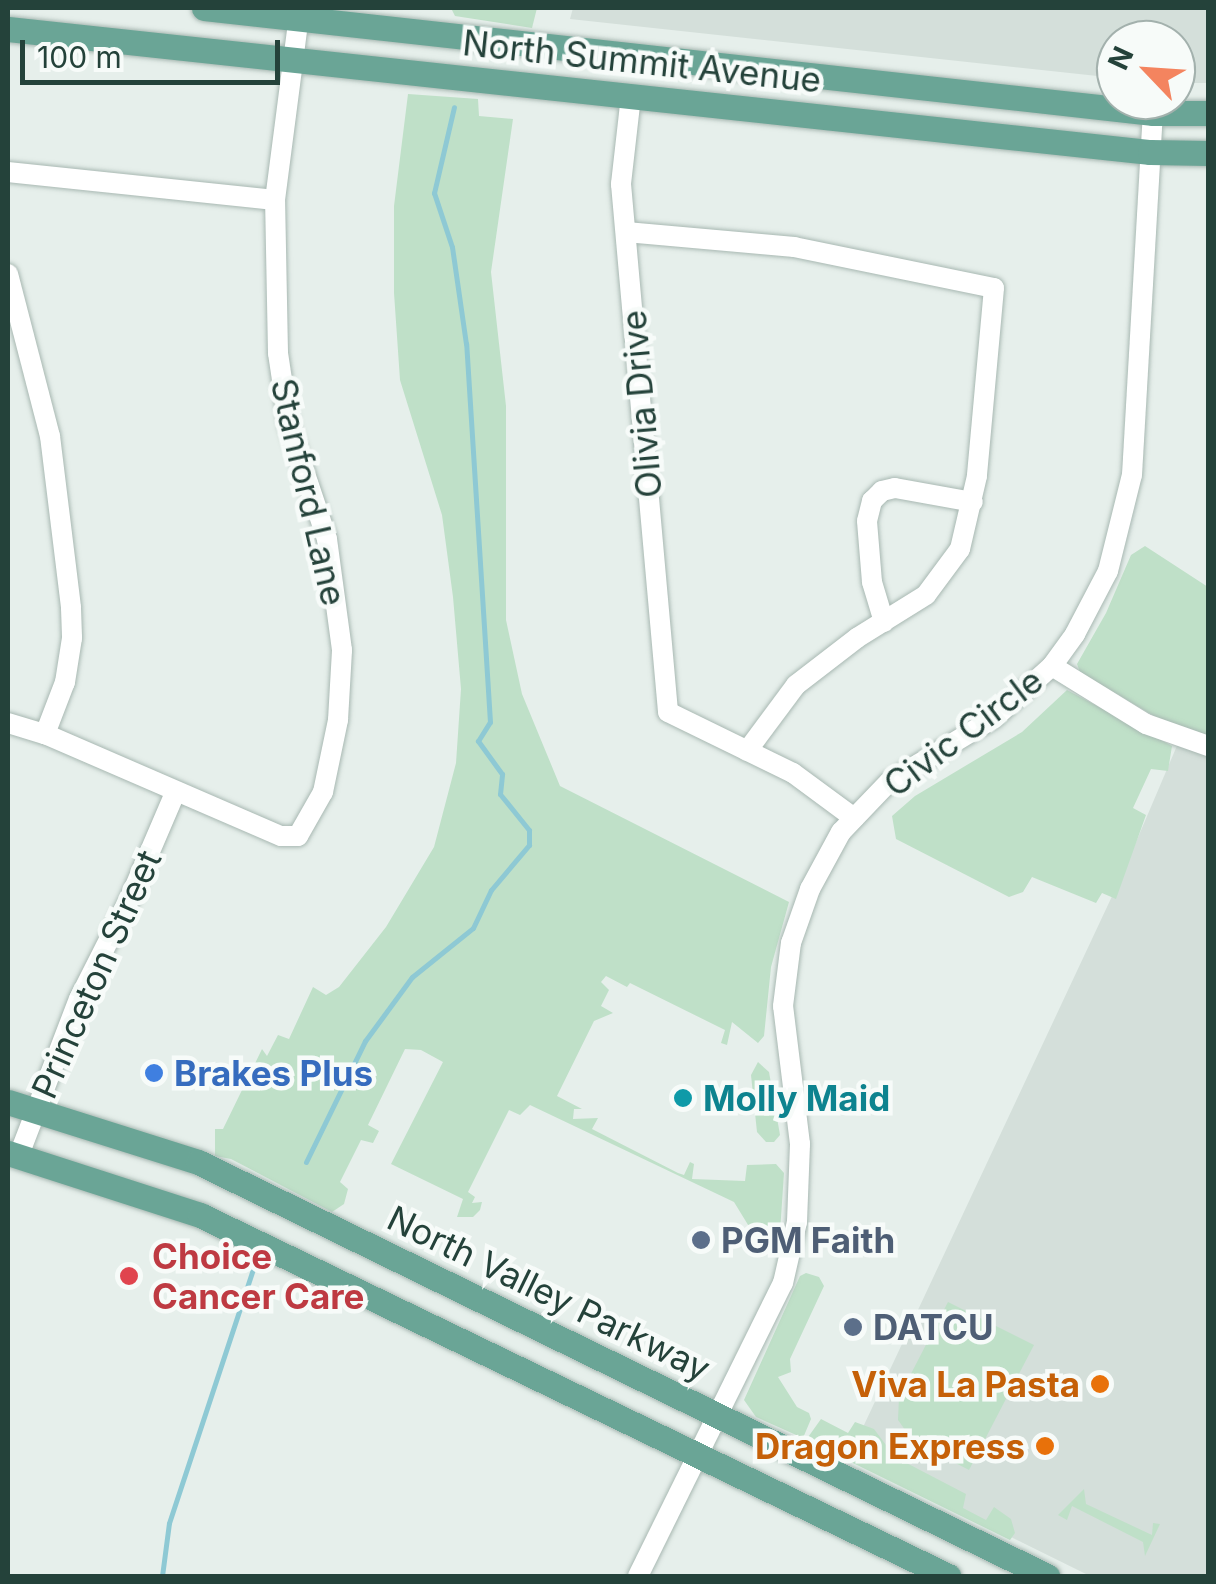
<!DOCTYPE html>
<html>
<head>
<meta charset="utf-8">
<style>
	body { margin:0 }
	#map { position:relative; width:1216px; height:1584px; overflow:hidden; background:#e6efeb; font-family:Inter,sans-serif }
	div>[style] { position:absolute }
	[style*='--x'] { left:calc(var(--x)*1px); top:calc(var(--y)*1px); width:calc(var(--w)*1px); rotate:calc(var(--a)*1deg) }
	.built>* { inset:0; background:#d4dfda }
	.green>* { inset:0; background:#bfe0c8 }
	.stream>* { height:5px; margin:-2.5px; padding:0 2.5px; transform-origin:2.5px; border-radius:2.5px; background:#8ec9d4 }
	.roads { filter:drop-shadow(0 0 2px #a8b8b2) drop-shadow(0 0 2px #a8b8b2) }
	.minor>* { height:20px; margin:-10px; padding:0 10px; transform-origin:10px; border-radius:10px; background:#fff }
	.major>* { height:25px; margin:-12.5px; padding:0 12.5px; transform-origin:12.5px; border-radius:12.5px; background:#6aa596 }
	.dots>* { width:28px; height:28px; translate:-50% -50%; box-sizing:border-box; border:5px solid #f7fbf9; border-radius:50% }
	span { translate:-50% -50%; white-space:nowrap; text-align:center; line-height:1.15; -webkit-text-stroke:9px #f7fbf9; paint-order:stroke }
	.street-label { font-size:35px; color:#24423a }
	.shop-label { font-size:35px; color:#366cbe; font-weight:700 }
	.left { translate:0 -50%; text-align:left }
	.culture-label { font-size:35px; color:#0d838f; font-weight:700 }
	.service-label { font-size:35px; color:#4e5e75; font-weight:700 }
	.health-label { font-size:35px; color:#be3a42; font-weight:700 }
	.food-label { font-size:35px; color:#c56008; font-weight:700 }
	.right { translate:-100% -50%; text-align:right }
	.frame { position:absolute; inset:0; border:10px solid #24423a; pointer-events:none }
	.north { position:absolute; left:1096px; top:20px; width:100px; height:100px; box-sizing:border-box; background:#f7fbf9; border:2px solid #a3b1ad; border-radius:50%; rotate:295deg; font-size:28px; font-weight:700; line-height:40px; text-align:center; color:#24423a }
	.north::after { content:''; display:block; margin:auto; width:35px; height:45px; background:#f4845f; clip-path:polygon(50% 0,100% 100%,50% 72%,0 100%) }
	.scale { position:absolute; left:20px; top:40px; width:260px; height:45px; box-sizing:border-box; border:5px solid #24423a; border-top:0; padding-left:12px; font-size:30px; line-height:35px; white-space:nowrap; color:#24423a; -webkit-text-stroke:8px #f7fbf9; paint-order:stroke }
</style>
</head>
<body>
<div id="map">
	<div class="built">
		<i style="clip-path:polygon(573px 8px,1208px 8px,1208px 83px,1176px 83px,1176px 40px,1116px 40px,1116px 78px,570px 19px)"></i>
		<i style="clip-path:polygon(1179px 741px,1208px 754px,1208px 1576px,1090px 1576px,849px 1457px,1122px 875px)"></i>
	</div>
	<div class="green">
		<i style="clip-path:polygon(451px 8px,537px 8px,532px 28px,455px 16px)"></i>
		<i style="clip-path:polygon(408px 94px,478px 99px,479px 116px,513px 119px,491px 272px,506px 406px,506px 620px,522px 694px,560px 786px,789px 902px,771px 967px,764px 1036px,758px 1043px,732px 1022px,727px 1045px,721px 1043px,725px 1030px,630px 983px,627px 987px,606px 976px,601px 982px,609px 990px,601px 1006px,613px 1013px,594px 1021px,557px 1096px,582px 1109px,574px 1109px,573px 1119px,598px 1118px,592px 1129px,678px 1173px,684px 1175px,690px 1162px,694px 1164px,692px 1179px,745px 1181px,747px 1165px,776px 1164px,784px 1173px,780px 1232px,772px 1241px,753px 1233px,734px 1202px,530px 1105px,520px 1115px,509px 1110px,468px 1192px,475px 1197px,472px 1203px,482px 1202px,480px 1210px,473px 1217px,457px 1217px,463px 1199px,391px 1164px,443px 1062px,421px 1050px,405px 1049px,368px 1125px,379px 1131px,373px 1143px,361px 1140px,340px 1182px,348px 1189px,344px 1204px,332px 1212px,231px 1159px,215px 1156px,215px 1129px,223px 1129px,262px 1049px,267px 1056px,278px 1035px,289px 1039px,313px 987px,326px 995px,339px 987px,386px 927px,434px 847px,456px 763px,461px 689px,453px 597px,442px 515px,400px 380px,394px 293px,394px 206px)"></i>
		<i style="clip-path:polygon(1145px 546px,1208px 587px,1208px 736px,1164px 722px,1080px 672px,1077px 664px,1106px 613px,1131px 555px)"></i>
		<i style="clip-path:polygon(1067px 690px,1172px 746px,1168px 771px,1151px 769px,1133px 808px,1146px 815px,1116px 899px,1102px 893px,1096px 903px,1032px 877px,1023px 892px,1009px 897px,896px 839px,892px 816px,915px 796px,1022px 732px)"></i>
		<i style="clip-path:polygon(758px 1062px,769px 1072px,780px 1135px,774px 1142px,766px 1142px,757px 1132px,751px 1075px)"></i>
		<i style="clip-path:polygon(806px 1273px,819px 1277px,824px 1286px,790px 1359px,791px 1372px,778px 1377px,797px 1407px,809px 1413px,811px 1419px,803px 1438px,756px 1417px,744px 1400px,800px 1276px)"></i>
		<i style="clip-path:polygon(948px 1302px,1034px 1345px,969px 1470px,913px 1441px,898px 1420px,899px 1397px)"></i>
		<i style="clip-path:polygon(821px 1419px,848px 1433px,855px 1422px,874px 1429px,895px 1457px,966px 1494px,963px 1508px,986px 1520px,994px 1507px,1011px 1519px,1015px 1533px,1010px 1540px,806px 1440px)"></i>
		<i style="clip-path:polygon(1084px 1489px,1086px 1504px,1152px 1535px,1153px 1523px,1160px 1524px,1145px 1556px,1143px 1542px,1072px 1506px,1067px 1520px,1058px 1515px)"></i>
	</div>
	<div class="stream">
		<i style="--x:306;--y:1162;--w:135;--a:-64"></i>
		<i style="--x:365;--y:1041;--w:79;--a:-53.7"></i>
		<i style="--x:412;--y:977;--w:78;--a:-38.8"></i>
		<i style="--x:473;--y:928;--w:42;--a:-64.7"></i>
		<i style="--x:491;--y:890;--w:59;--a:-49.8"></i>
		<i style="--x:529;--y:845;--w:15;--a:-90"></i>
		<i style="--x:529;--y:830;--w:46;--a:-128.9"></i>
		<i style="--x:500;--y:794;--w:20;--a:-84"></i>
		<i style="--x:502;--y:774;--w:41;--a:-126"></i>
		<i style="--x:478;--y:741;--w:22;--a:-58"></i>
		<i style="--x:490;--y:722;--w:379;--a:-93.6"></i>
		<i style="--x:466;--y:344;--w:98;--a:-98.2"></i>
		<i style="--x:452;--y:247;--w:57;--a:-108.4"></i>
		<i style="--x:434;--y:193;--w:88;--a:-76.9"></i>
		<i style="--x:162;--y:1576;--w:53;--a:-82.5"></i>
		<i style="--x:169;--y:1523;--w:271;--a:-71.7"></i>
	</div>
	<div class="roads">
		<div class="minor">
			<i style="--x:631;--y:96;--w:89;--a:96.5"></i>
			<i style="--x:621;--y:184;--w:530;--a:84.91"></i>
			<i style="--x:668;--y:712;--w:139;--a:26"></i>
			<i style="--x:793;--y:773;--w:76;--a:36.4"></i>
			<i style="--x:8;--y:172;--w:268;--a:6"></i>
			<i style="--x:626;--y:232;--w:169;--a:5.1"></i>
			<i style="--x:794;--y:247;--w:204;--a:11.6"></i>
			<i style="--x:994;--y:288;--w:189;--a:95.2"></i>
			<i style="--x:977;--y:476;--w:75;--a:103.1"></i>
			<i style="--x:960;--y:549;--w:57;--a:126.5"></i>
			<i style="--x:926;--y:595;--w:81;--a:148.1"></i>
			<i style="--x:857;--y:638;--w:77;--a:142.4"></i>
			<i style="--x:796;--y:685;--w:82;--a:126.6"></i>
			<i style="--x:8;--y:274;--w:167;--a:75.5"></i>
			<i style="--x:50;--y:436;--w:173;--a:83"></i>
			<i style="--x:71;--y:608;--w:30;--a:88"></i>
			<i style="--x:72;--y:638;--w:45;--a:99"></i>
			<i style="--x:65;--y:682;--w:56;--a:111"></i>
			<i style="--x:884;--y:622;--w:42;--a:-106.7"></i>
			<i style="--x:872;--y:582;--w:61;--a:-94.7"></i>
			<i style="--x:867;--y:521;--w:21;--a:-76"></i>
			<i style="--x:872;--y:501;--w:14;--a:-45"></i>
			<i style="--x:882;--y:491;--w:13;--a:-13"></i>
			<i style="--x:895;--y:488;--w:79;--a:10.2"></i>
			<i style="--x:1052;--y:666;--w:110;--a:31.7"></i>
			<i style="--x:1146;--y:724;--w:66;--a:19.5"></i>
			<i style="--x:8;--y:723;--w:39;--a:17"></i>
			<i style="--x:45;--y:734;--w:257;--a:23.4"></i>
			<i style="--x:281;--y:836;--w:17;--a:0"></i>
			<i style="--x:298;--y:836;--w:51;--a:-60.4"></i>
			<i style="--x:323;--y:792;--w:74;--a:-78.2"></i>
			<i style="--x:338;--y:720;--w:70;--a:-86.7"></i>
			<i style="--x:342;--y:650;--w:112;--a:-97.7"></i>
			<i style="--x:327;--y:539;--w:119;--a:-108.6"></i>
			<i style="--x:289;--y:426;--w:74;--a:-98.6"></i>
			<i style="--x:278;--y:353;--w:153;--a:-91.1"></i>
			<i style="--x:275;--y:200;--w:194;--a:-82.6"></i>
			<i style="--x:19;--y:1155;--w:167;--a:-69"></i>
			<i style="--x:79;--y:999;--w:113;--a:-63.2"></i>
			<i style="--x:130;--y:898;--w:114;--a:-66.8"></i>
			<i style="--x:638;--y:1576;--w:327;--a:-63.7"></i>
			<i style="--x:783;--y:1283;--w:63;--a:-77.1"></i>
			<i style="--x:797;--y:1222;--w:78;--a:-87.8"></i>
			<i style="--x:800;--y:1144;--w:139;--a:-97"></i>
			<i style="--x:783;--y:1006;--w:64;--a:-82.8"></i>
			<i style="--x:791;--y:943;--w:57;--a:-70.6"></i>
			<i style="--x:810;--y:889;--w:65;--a:-61.5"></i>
			<i style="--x:841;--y:832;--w:69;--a:-46.2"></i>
			<i style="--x:889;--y:782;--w:123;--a:-31.4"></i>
			<i style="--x:994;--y:718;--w:78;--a:-41.9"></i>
			<i style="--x:1052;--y:666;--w:39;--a:-54"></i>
			<i style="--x:1075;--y:634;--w:71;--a:-62.4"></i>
			<i style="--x:1108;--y:571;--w:99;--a:-76"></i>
			<i style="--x:1132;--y:475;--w:363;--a:-86.7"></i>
		</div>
		<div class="major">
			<i style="--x:204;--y:8;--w:955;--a:6.31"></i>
			<i style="--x:1153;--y:113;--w:55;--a:0"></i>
			<i style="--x:8;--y:29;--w:1149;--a:6.15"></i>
			<i style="--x:1150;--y:152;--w:58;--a:1"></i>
			<i style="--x:8;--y:1102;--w:199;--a:17.5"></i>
			<i style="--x:198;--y:1162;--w:945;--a:26"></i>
			<i style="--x:8;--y:1153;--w:202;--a:17.9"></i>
			<i style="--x:200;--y:1215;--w:831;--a:25.76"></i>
		</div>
	</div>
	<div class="dots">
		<i style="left:154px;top:1073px;background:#3f7fe0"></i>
		<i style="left:683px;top:1098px;background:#0f9aa8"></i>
		<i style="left:701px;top:1240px;background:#5c6f8a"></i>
		<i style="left:129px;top:1276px;background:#e0444e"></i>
		<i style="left:853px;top:1327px;background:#5c6f8a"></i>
		<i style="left:1100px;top:1384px;background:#e8710a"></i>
		<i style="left:1045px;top:1446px;background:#e8710a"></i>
	</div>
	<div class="street-label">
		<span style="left:642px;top:61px;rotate:6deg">North Summit Avenue</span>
		<span style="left:641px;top:404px;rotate:-95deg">Olivia Drive</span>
		<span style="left:309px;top:492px;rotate:77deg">Stanford Lane</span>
		<span style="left:963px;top:732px;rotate:-37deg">Civic Circle</span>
		<span style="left:96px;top:974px;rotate:-66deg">Princeton Street</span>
		<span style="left:549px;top:1293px;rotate:26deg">North Valley Parkway</span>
	</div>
	<div class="shop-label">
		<span class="left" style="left:174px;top:1073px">Brakes Plus</span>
	</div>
	<div class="culture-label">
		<span class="left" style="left:703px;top:1098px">Molly Maid</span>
	</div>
	<div class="service-label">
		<span class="left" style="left:721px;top:1240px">PGM Faith</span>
		<span class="left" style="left:873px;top:1327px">DATCU</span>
	</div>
	<div class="health-label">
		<span class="left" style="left:152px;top:1276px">Choice<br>Cancer Care</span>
	</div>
	<div class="food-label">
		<span class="right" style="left:1080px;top:1384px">Viva La Pasta</span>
		<span class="right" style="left:1025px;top:1446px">Dragon Express</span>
	</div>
	<div class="frame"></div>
	<div class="north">N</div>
	<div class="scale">100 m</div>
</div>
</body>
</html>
